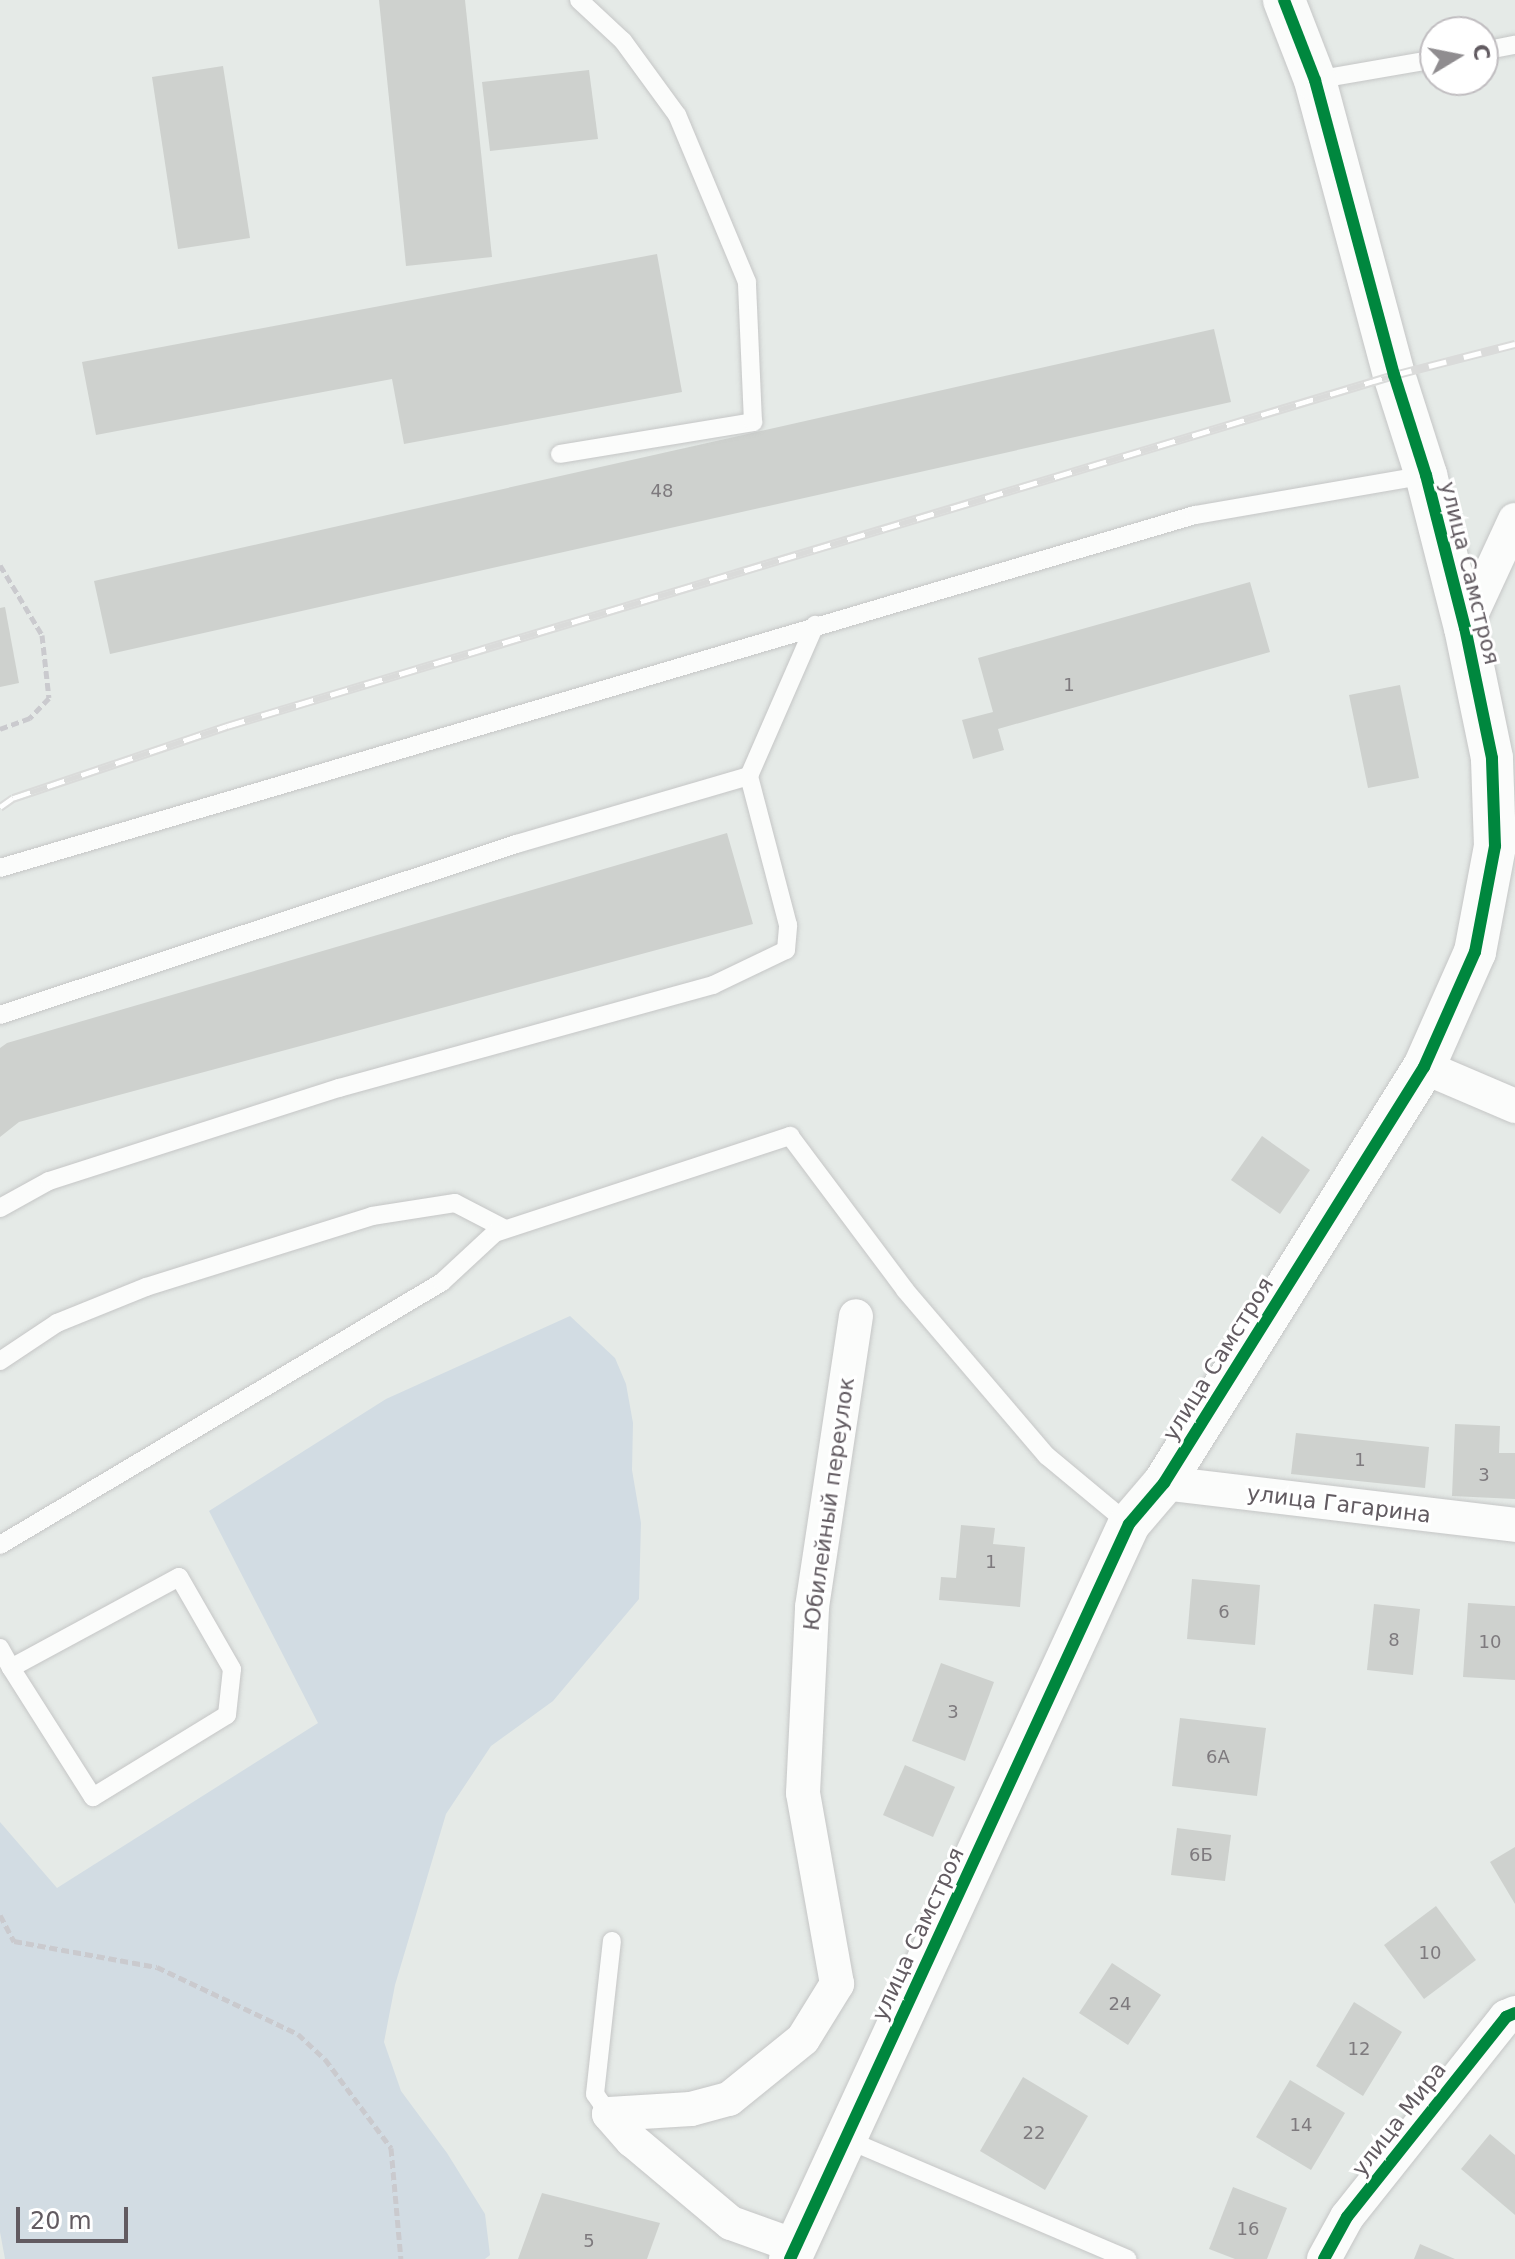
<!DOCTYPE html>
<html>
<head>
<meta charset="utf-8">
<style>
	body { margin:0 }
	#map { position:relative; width:1515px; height:2259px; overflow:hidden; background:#e5eae7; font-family:"DejaVu Sans",sans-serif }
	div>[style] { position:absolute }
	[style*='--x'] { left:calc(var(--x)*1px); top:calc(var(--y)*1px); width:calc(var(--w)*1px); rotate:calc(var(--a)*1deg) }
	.green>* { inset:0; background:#d2dce3 }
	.building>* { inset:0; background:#ced1ce }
	.path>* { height:5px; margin-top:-2.5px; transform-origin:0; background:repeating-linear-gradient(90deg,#cacace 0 8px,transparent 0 12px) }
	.roads { filter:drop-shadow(0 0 2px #c5c6c6) drop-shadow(0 0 2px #c5c6c6) }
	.service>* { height:18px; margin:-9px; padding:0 9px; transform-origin:9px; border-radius:9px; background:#fbfcfb }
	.minor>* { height:34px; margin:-17px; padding:0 17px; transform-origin:17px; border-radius:17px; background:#fbfcfb }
	.tertiary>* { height:42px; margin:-21px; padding:0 21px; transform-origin:21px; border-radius:21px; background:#fbfcfb }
	.rail>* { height:9px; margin-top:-4.5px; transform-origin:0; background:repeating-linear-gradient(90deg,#fff 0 18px,#dadbda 0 36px); box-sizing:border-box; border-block:2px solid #dadbda }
	.cycleway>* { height:12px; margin:-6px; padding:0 6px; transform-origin:6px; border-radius:6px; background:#00873e }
	span { translate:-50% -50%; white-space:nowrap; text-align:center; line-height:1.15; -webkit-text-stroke:6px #fff; paint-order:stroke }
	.number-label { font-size:18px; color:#7e7a7e }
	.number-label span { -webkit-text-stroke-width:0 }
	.street-label { font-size:22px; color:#625b61 }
	.north { position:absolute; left:1419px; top:16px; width:80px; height:80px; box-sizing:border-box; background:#fff; border:2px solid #c0bdc0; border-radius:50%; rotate:80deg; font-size:22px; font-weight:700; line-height:32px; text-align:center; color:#625b61 }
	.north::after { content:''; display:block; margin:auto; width:28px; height:36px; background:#908d90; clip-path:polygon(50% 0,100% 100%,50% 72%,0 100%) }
	.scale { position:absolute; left:16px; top:2207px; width:112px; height:36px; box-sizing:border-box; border:4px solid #625b61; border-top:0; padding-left:10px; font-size:24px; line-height:28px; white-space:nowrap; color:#625b61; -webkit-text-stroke:6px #fff; paint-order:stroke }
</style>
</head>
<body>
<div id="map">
	<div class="green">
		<i style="clip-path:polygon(570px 1316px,615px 1358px,626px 1384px,633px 1423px,632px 1470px,641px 1523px,639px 1599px,553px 1701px,491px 1746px,446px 1814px,395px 1985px,384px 2042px,401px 2091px,447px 2153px,485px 2214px,490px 2255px,485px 2259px,5px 2259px,0 2232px,0 1822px,57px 1888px,318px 1723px,209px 1511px,386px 1399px)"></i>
	</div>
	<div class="building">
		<i style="clip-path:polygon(379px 0,465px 0,492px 257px,406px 266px)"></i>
		<i style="clip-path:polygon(223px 66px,250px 238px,178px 249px,152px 77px)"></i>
		<i style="clip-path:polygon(589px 70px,598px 139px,490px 151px,482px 82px)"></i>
		<i style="clip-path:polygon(657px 254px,682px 392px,404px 444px,392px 379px,96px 435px,82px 362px)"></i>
		<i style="clip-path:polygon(1214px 329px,1231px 402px,110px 654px,94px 581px)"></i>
		<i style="clip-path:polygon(1250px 582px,1270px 652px,998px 729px,1004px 750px,973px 759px,962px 720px,993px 712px,978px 658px)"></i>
		<i style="clip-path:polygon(5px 607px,19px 683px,0 687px,0 608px)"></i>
		<i style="clip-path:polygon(1400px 685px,1419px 778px,1368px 788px,1349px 695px)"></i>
		<i style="clip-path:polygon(727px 833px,753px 924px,19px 1122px,0 1137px,0 1048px,7px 1043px)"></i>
		<i style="clip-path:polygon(1262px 1136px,1310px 1170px,1280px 1214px,1231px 1180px)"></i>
		<i style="clip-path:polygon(1455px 1424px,1500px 1426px,1499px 1453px,1515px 1453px,1515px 1499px,1452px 1496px)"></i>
		<i style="clip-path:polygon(1296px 1433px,1429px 1447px,1425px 1488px,1291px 1474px)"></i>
		<i style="clip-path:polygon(961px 1525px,995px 1528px,993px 1544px,1025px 1547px,1020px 1607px,939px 1600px,941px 1577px,956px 1578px)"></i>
		<i style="clip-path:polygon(1192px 1579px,1260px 1585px,1255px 1645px,1187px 1639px)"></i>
		<i style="clip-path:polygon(1468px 1603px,1515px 1606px,1515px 1680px,1463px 1677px)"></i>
		<i style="clip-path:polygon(1374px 1604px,1420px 1609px,1413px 1675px,1367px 1670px)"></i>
		<i style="clip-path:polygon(941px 1663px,994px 1682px,965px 1761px,912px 1741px)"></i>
		<i style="clip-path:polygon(1180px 1718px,1266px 1728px,1257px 1796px,1172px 1786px)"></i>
		<i style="clip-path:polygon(905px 1765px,955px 1787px,933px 1837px,883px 1815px)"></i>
		<i style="clip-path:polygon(1177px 1828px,1231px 1835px,1225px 1881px,1171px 1875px)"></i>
		<i style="clip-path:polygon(1515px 1847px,1515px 1904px,1490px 1862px)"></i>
		<i style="clip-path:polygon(1436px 1906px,1476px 1960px,1424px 1999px,1384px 1945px)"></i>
		<i style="clip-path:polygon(1112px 1963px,1161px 1995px,1128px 2045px,1079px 2013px)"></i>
		<i style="clip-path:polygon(1354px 2002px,1402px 2032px,1363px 2096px,1316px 2066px)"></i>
		<i style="clip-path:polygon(1023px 2077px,1088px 2116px,1045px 2190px,980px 2151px)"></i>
		<i style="clip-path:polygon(1290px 2080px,1345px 2113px,1311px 2170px,1256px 2137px)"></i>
		<i style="clip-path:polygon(1490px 2134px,1515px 2155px,1515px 2215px,1461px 2169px)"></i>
		<i style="clip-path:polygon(1233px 2187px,1287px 2208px,1267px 2259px,1235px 2259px,1209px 2249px)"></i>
		<i style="clip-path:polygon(542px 2193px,660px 2223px,647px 2259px,518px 2259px)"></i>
		<i style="clip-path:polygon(1420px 2244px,1455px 2259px,1414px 2259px)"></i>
	</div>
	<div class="path">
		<i style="--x:0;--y:565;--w:82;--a:59"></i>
		<i style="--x:42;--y:635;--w:63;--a:83.7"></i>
		<i style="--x:49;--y:698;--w:28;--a:134"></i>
		<i style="--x:30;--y:718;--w:32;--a:160"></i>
		<i style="--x:0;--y:1915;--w:30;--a:62"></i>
		<i style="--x:14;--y:1941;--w:145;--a:10.3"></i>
		<i style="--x:157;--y:1967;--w:156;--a:25.4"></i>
		<i style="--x:298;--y:2034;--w:37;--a:43"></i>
		<i style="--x:325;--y:2059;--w:111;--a:53.4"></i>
		<i style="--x:391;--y:2148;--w:111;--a:84.9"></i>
	</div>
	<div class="roads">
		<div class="service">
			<i style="--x:1483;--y:51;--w:33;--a:-11"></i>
			<i style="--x:1315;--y:80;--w:122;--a:-9.9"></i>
			<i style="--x:560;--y:454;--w:196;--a:-9.4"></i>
			<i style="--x:753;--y:422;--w:140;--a:-92.5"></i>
			<i style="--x:747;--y:282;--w:181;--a:-112.7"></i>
			<i style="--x:677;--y:115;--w:92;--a:-126.1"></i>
			<i style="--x:623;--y:41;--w:60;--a:-137"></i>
			<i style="--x:0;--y:868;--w:1246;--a:-16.46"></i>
			<i style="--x:1195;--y:515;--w:234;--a:-9.8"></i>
			<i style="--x:0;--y:1015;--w:544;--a:-18.33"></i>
			<i style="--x:516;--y:844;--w:243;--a:-16.3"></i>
			<i style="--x:0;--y:1208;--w:56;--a:-28.9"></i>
			<i style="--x:49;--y:1181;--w:305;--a:-17.8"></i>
			<i style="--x:339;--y:1088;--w:388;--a:-15.4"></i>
			<i style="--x:713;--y:985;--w:81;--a:-25.6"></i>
			<i style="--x:786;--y:950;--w:25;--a:-85"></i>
			<i style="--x:788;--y:925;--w:154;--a:-104.7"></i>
			<i style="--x:749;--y:776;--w:165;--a:-66.4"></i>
			<i style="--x:0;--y:1361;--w:69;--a:-33.7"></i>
			<i style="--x:57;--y:1323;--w:96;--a:-22"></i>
			<i style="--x:146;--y:1287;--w:237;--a:-17.4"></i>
			<i style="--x:372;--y:1216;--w:84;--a:-8.9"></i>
			<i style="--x:455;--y:1203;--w:56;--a:27.5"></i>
			<i style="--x:0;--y:1545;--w:514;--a:-30.75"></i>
			<i style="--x:442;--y:1282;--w:72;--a:-42.8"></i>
			<i style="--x:495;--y:1233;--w:311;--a:-18.2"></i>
			<i style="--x:790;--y:1136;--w:192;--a:53.2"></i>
			<i style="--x:905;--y:1290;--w:218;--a:49.5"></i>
			<i style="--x:1047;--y:1456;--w:107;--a:39.7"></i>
			<i style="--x:0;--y:1648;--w:23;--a:61"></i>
			<i style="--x:11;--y:1668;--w:153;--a:57.6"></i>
			<i style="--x:93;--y:1797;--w:157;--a:-31.5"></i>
			<i style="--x:227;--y:1715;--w:46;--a:-83.8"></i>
			<i style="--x:232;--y:1669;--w:106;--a:-119.9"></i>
			<i style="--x:179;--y:1577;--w:191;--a:151.6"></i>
			<i style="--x:609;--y:2114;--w:24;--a:-125"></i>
			<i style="--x:595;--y:2094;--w:154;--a:-83.7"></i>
			<i style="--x:846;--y:2139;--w:306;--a:23.1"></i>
		</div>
		<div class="minor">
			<i style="--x:1465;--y:628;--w:119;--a:-65.2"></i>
			<i style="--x:1424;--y:1067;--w:99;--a:23.2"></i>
			<i style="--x:1164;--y:1483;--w:354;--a:6.8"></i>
			<i style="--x:609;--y:2114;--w:82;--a:-3.5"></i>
			<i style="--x:691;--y:2109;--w:39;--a:-15"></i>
			<i style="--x:729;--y:2099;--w:95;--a:-39"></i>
			<i style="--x:803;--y:2039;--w:65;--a:-58.3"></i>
			<i style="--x:837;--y:1984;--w:194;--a:-100.1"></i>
			<i style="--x:803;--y:1793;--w:186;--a:-87.2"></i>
			<i style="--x:812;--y:1607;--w:294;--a:-81.4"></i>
			<i style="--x:609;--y:2114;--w:35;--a:49"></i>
			<i style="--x:632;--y:2140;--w:129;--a:40"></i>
			<i style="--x:731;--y:2223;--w:68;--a:19.8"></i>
			<i style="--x:1324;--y:2259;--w:48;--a:-61.3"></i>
			<i style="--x:1347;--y:2217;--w:256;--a:-51.5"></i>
			<i style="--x:1506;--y:2017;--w:10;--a:-24"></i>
		</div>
		<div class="tertiary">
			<i style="--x:790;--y:2259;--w:809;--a:-65.24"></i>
			<i style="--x:1129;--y:1524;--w:54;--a:-49.5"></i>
			<i style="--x:1164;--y:1483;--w:491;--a:-58"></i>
			<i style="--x:1424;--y:1067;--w:126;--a:-66.1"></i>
			<i style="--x:1475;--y:952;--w:108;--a:-79.3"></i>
			<i style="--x:1495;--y:846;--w:88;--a:-92"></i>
			<i style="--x:1492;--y:758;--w:133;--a:-101.7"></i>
			<i style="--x:1465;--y:628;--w:158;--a:-104.3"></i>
			<i style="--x:1426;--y:475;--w:105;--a:-107.7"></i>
			<i style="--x:1394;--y:375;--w:305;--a:-105"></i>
			<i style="--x:1315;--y:80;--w:86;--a:-111.2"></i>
		</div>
	</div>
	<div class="rail">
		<i style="--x:0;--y:807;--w:16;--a:-35"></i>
		<i style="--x:13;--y:798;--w:226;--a:-18.6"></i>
		<i style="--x:227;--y:726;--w:1219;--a:-16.74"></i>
		<i style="--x:1394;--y:375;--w:125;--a:-14.4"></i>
	</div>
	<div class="cycleway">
		<i style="--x:790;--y:2259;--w:809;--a:-65.24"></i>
		<i style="--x:1129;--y:1524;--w:54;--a:-49.5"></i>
		<i style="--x:1164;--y:1483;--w:491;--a:-58"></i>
		<i style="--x:1424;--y:1067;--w:126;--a:-66.1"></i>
		<i style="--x:1475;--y:952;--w:108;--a:-79.3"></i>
		<i style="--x:1495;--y:846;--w:88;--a:-92"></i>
		<i style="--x:1492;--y:758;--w:133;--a:-101.7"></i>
		<i style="--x:1465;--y:628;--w:158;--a:-104.3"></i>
		<i style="--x:1426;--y:475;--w:105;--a:-107.7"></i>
		<i style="--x:1394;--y:375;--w:305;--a:-105"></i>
		<i style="--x:1315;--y:80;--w:86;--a:-111.2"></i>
		<i style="--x:1324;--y:2259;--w:48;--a:-61.3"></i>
		<i style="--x:1347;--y:2217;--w:256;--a:-51.5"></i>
		<i style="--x:1506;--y:2017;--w:10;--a:-24"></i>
	</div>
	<div class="number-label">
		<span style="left:662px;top:491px">48</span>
		<span style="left:1069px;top:685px">1</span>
		<span style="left:1360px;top:1460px">1</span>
		<span style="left:1484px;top:1475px">3</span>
		<span style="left:991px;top:1562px">1</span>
		<span style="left:1224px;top:1612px">6</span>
		<span style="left:1394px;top:1640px">8</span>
		<span style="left:1490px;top:1642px">10</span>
		<span style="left:953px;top:1712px">3</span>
		<span style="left:1218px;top:1757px">6А</span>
		<span style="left:1201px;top:1855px">6Б</span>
		<span style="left:1430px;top:1953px">10</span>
		<span style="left:1120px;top:2004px">24</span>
		<span style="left:1359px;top:2049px">12</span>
		<span style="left:1301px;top:2125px">14</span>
		<span style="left:1034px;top:2133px">22</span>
		<span style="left:1248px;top:2229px">16</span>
		<span style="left:589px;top:2241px">5</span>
	</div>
	<div class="street-label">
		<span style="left:1470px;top:573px;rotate:76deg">улица Самстроя</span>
		<span style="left:1218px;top:1359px;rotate:-58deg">улица Самстроя</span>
		<span style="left:829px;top:1504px;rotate:-82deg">Юбилейный переулок</span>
		<span style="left:1339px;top:1504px;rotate:7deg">улица Гагарина</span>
		<span style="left:918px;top:1934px;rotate:-65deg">улица Самстроя</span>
		<span style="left:1399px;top:2119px;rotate:-52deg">улица Мира</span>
	</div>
	<div class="north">С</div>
	<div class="scale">20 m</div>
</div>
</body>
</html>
